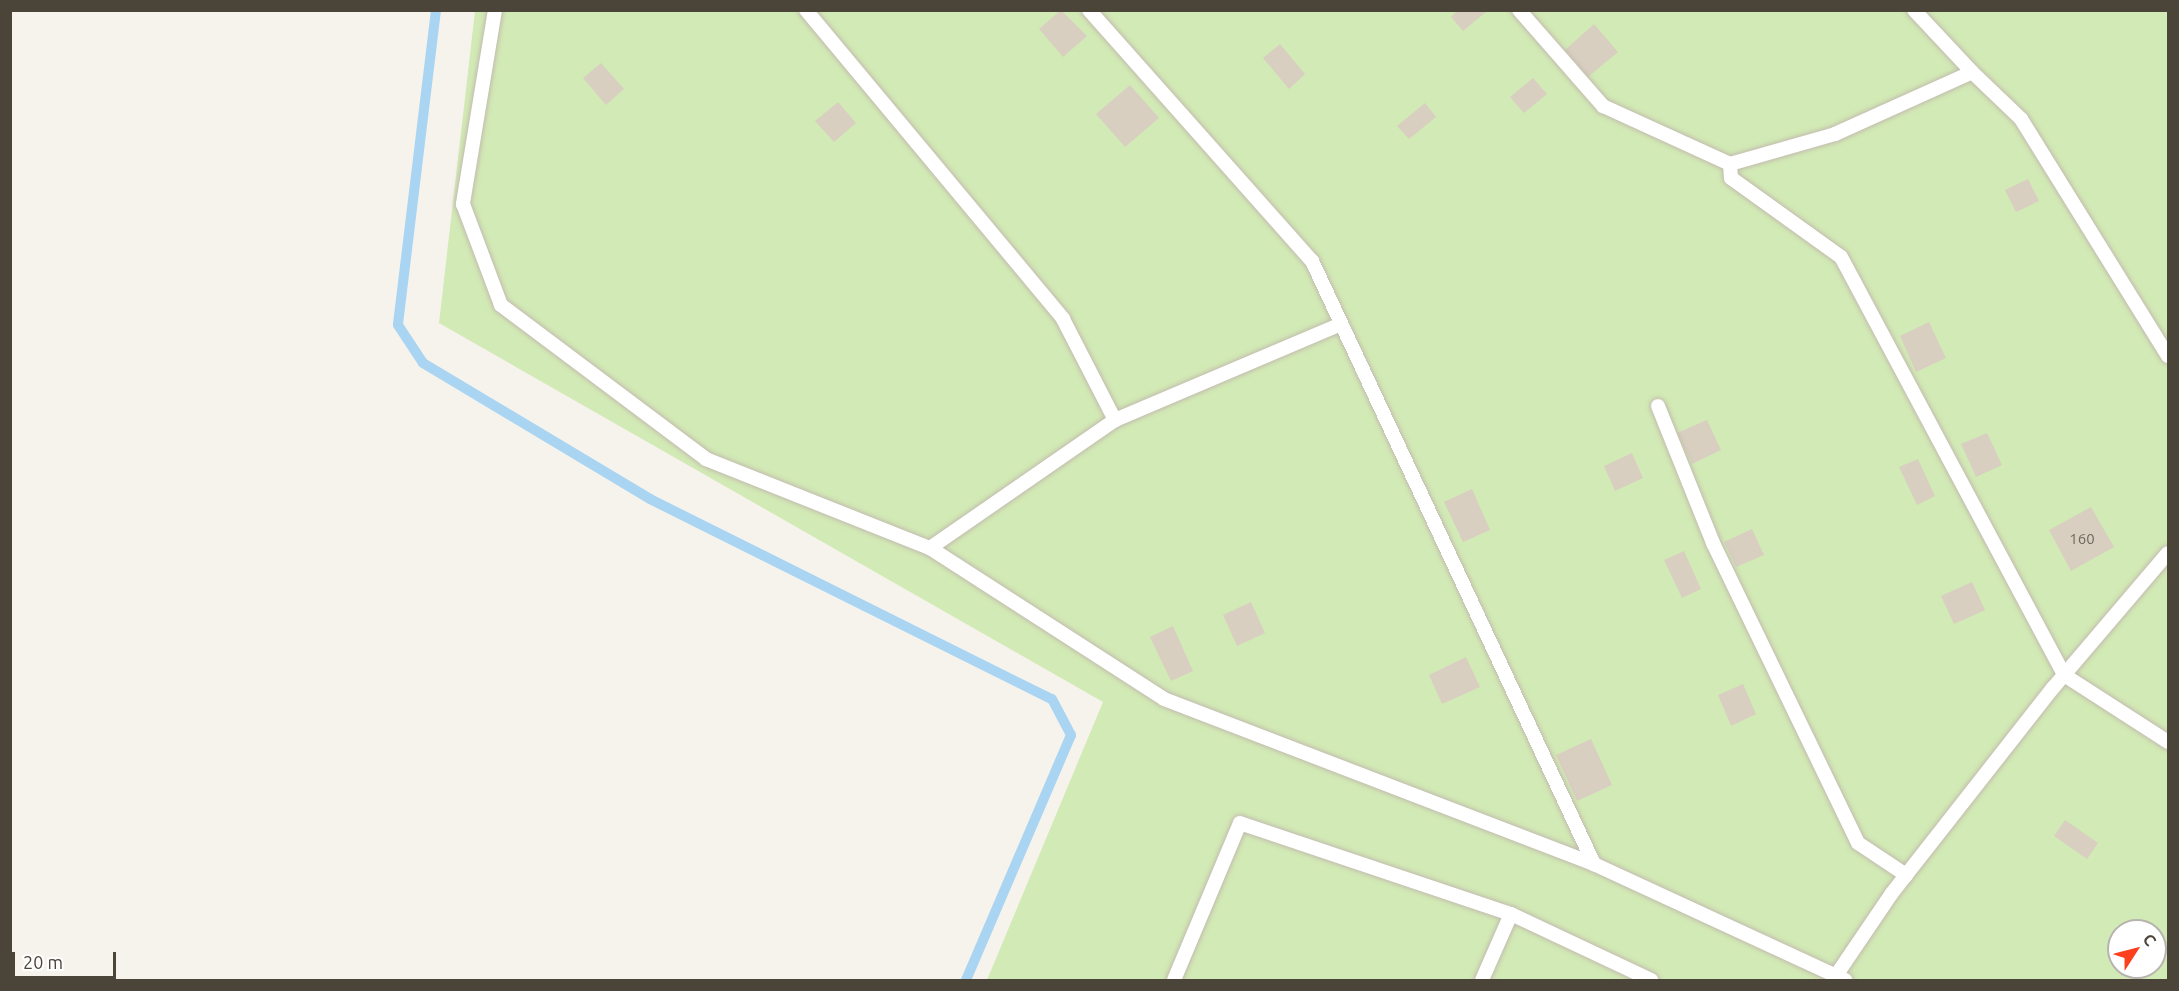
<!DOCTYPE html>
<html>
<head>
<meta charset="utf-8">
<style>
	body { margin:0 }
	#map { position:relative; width:2179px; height:991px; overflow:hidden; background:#f6f3ec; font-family:Ubuntu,sans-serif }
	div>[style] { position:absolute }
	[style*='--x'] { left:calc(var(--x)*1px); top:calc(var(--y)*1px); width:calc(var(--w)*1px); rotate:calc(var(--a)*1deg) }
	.green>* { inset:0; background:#d2eab5 }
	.stream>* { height:10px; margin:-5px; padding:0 5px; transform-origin:5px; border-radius:5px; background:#a9d4f2 }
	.building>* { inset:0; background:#d8cfc1 }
	.roads { filter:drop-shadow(0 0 2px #c2bbae) drop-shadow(0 0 2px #c2bbae) }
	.lane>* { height:14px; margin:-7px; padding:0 7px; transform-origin:7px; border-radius:7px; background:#fff }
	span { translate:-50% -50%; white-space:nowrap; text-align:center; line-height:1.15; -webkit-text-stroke:6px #fff; paint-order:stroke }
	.number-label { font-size:15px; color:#6e675b }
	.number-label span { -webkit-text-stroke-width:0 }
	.frame { position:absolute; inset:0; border:12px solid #4b4439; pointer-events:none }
	.north { position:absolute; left:2107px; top:919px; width:60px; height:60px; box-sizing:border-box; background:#fff; border:2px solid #b7b4b0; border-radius:50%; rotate:54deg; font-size:16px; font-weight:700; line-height:24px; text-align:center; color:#4b4439 }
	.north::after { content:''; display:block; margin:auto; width:21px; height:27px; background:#fc3f1d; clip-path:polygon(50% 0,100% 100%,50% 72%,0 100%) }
	.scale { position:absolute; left:12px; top:952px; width:104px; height:27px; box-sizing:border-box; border:3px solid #4b4439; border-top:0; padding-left:8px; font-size:18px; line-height:21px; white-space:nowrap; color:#4b4439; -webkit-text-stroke:4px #fff; paint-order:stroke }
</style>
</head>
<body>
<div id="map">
	<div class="green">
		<i style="clip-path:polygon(evenodd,475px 11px,2168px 11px,2168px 980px,987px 980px,1103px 702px,439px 323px,475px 11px,2119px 931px,2155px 931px,2155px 967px,2119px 967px,2119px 931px)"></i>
	</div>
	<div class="stream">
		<i style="--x:436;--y:10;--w:317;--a:96.9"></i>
		<i style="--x:398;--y:325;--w:45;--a:56.7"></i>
		<i style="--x:423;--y:363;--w:265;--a:30.9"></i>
		<i style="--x:650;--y:499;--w:449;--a:26.5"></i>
		<i style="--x:1052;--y:699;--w:41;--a:62.2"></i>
		<i style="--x:1071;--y:735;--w:267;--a:113.2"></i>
	</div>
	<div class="building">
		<i style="clip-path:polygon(1061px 10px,1087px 36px,1063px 57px,1039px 29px)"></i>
		<i style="clip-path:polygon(1458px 10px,1485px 10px,1486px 12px,1463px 31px,1451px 17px)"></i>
		<i style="clip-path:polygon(1594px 24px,1618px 52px,1588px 77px,1565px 50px)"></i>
		<i style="clip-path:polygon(1280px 44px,1305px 74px,1289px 89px,1263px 58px)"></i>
		<i style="clip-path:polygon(601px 63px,624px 89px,606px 105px,583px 78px)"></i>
		<i style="clip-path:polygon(1533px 78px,1547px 94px,1524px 113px,1510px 97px)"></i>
		<i style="clip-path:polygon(1130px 85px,1159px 118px,1125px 147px,1096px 114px)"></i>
		<i style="clip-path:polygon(838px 102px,856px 123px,834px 142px,815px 121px)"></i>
		<i style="clip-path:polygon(1425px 103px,1436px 117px,1409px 139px,1397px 126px)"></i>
		<i style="clip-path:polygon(2028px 179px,2039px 201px,2016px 212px,2005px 190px)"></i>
		<i style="clip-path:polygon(1929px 322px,1946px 358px,1916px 372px,1900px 336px)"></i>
		<i style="clip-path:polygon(1707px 420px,1721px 450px,1692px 464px,1677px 433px)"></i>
		<i style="clip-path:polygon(1987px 433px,2002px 465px,1976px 477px,1961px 444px)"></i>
		<i style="clip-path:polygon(1632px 453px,1643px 478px,1615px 491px,1604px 466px)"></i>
		<i style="clip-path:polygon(1918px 459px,1935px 496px,1917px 505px,1899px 467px)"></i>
		<i style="clip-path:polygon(1472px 489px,1490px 530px,1463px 542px,1444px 502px)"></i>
		<i style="clip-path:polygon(2091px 507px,2114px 547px,2071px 571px,2049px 530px)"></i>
		<i style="clip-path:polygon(1752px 529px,1764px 555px,1736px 567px,1724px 542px)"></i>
		<i style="clip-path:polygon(1684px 551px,1701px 589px,1682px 598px,1664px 560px)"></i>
		<i style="clip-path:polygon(1972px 582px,1985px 610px,1954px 624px,1941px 596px)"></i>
		<i style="clip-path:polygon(1251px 602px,1265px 633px,1237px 646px,1223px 615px)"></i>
		<i style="clip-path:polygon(1173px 626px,1193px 671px,1171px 681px,1150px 637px)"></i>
		<i style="clip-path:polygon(1466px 657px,1480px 687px,1442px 704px,1429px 675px)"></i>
		<i style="clip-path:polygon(1743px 684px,1756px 714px,1731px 726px,1718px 695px)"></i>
		<i style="clip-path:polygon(1591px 739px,1612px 785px,1577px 801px,1556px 755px)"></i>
		<i style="clip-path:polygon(2065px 820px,2098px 843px,2087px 859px,2054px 836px)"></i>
	</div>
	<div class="roads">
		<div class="lane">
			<i style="--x:495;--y:10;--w:197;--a:99.4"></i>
			<i style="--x:463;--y:204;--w:108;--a:69.4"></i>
			<i style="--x:501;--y:305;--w:256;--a:36.9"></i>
			<i style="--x:706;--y:459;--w:241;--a:21.7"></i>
			<i style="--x:806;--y:10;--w:402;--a:50.2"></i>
			<i style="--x:1063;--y:319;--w:114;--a:62.8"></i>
			<i style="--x:1115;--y:420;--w:246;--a:-23"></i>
			<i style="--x:1089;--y:10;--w:336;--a:48.4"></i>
			<i style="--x:1312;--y:261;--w:666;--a:64.94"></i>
			<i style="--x:1594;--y:864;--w:277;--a:24.8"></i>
			<i style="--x:1519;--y:10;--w:128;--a:48.8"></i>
			<i style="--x:1603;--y:106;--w:140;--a:24.5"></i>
			<i style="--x:1730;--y:164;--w:109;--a:-15.9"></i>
			<i style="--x:1835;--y:134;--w:150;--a:-24.3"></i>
			<i style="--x:1972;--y:72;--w:68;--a:43.8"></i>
			<i style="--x:2021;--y:119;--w:279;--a:58.2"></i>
			<i style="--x:1914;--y:10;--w:85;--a:46.9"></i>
			<i style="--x:1730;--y:164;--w:14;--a:86"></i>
			<i style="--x:1731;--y:178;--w:135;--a:35.7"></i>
			<i style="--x:1841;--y:257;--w:474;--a:61.9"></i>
			<i style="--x:2064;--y:675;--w:124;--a:32.8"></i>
			<i style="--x:1658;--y:406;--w:148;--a:68.1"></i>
			<i style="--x:1713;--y:543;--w:333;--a:64.2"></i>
			<i style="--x:1858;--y:843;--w:58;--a:33.7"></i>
			<i style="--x:1115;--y:420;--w:225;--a:145.3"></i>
			<i style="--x:930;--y:548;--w:278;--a:32.8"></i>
			<i style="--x:1164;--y:699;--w:461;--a:21"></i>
			<i style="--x:1174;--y:980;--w:170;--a:-67.2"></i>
			<i style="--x:1240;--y:823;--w:286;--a:18.6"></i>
			<i style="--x:1482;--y:980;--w:72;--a:-66.3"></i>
			<i style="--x:1511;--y:914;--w:155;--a:25.2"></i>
			<i style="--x:1833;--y:980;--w:105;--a:-55.9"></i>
			<i style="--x:1892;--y:893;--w:261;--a:-51.9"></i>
			<i style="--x:2053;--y:688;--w:177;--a:-49.6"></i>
		</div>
	</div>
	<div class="number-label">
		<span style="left:2082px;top:539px">160</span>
	</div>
	<div class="frame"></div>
	<div class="north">С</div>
	<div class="scale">20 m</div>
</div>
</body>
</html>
